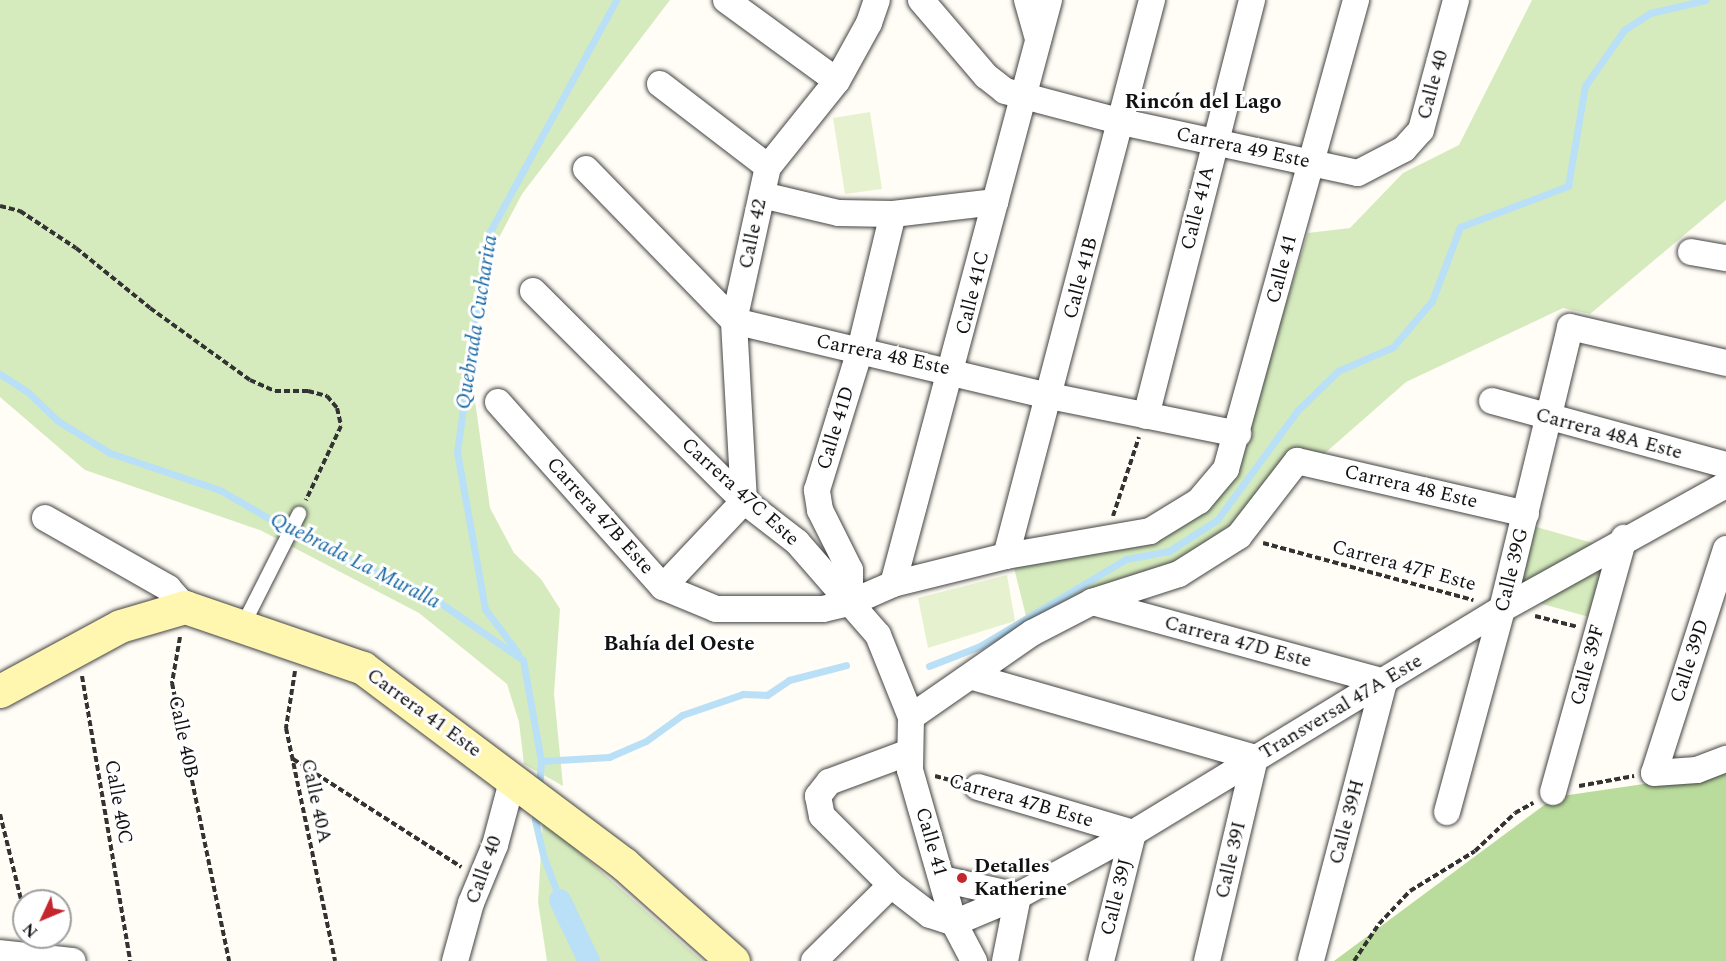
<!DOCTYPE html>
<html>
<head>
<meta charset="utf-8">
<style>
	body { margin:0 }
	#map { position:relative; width:1726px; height:961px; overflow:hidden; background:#fffdf5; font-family:Spectral,serif }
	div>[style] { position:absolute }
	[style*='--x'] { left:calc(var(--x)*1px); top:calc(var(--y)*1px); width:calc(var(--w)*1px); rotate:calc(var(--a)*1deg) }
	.green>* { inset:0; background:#d5ebbd }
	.forest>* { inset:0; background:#b9dc9c }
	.pitch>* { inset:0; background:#e6f2cf }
	.stream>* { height:7px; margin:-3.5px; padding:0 3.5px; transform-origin:3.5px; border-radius:3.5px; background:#b9e0f7 }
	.canal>* { height:22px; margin:-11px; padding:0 11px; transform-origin:11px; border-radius:11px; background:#b9e0f7 }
	.path>* { height:4px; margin-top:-2px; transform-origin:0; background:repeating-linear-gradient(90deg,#333 0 6px,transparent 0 9px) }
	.roads { filter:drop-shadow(0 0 2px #444) drop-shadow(0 0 2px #444) }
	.lane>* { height:14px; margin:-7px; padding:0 7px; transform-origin:7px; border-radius:7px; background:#fff }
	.street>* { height:26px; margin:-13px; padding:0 13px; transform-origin:13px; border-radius:13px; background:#fff }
	.secondary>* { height:33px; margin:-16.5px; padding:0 16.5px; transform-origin:16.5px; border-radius:16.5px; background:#fff6b0 }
	.dots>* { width:16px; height:16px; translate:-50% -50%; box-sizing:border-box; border:3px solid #fff; border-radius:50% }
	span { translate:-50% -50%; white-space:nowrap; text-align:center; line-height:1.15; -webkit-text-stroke:6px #fff; paint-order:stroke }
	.street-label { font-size:20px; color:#111 }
	.poi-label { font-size:20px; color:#111; font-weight:700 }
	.left { translate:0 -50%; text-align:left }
	.neighbourhood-label { font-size:21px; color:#111; font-weight:700 }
	.water-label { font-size:21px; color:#1768a6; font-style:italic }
	.north { position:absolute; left:12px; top:889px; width:60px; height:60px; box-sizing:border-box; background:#fff; border:2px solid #a0a0a0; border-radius:50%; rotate:226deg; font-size:16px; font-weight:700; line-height:24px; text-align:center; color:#111 }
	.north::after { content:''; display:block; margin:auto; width:21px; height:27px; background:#c4262e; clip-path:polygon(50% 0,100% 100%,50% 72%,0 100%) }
</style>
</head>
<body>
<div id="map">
	<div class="green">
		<i style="clip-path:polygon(0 0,670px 0,522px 194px,485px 264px,470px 365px,490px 508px,514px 553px,541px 579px,560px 609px,554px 694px,563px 786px,524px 764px,519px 722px,507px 684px,419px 613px,260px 530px,85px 470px,0 397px)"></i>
		<i style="clip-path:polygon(1532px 0,1726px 0,1726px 200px,1590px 314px,1563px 308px,1406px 382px,1308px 468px,1178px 563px,1028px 624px,1013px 564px,1138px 542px,1232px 477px,1308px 233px,1350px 228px,1403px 173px,1459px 145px)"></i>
		<i style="clip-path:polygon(1533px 526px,1610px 548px,1589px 617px,1518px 597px)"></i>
		<i style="clip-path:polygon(543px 820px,702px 961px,547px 961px,538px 902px)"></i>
	</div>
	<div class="forest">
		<i style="clip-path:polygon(1726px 772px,1726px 961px,1334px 961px,1555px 797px)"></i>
	</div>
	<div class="pitch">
		<i style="clip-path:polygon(870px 112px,882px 189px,845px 194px,833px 118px)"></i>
		<i style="clip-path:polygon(1007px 575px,1015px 621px,928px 648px,918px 598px)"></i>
	</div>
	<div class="stream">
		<i style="--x:0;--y:374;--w:33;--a:33"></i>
		<i style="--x:28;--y:392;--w:42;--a:44"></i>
		<i style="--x:58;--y:421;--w:61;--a:31.6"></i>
		<i style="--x:110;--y:453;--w:116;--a:18.6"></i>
		<i style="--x:220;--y:490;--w:120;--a:30"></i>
		<i style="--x:324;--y:550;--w:107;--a:22.5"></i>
		<i style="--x:423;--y:591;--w:121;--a:34.6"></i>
		<i style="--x:523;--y:660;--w:103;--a:79.9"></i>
		<i style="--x:541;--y:761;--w:28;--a:94"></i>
		<i style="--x:518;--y:653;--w:55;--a:-126.9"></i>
		<i style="--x:485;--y:609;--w:159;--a:-100.1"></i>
		<i style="--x:457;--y:452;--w:217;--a:-82.1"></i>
		<i style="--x:487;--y:237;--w:270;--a:-61.4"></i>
		<i style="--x:929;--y:666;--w:55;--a:-21.4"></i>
		<i style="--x:980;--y:646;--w:170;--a:-30.8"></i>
		<i style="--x:1126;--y:559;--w:44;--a:-10.5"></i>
		<i style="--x:1169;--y:551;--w:57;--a:-32.9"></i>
		<i style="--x:1217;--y:520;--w:135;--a:-53.7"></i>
		<i style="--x:1297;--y:411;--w:57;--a:-44.3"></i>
		<i style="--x:1338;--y:371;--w:60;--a:-23.6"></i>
		<i style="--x:1393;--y:347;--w:60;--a:-49.7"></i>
		<i style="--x:1432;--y:301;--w:79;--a:-69.3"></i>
		<i style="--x:1460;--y:227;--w:116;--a:-20.8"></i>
		<i style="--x:1568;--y:186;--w:101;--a:-80.4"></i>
		<i style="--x:1585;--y:86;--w:68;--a:-55.1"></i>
		<i style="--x:1624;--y:30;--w:31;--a:-33"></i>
		<i style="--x:1650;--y:13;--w:57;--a:-13.1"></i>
		<i style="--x:541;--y:761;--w:68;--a:-3.4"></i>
		<i style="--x:609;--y:757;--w:40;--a:-23.4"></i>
		<i style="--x:646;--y:741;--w:44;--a:-35.8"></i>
		<i style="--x:682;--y:715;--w:65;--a:-19"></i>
		<i style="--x:743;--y:694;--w:24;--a:2"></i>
		<i style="--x:767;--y:695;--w:27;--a:-34"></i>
		<i style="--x:789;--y:680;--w:59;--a:-14.7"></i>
		<i style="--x:536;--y:809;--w:11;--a:95"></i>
		<i style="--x:535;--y:820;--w:39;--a:77"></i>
		<i style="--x:544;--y:858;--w:45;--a:69.1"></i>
	</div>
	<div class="canal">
		<i style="--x:560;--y:900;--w:68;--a:64.6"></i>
	</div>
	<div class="path">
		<i style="--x:0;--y:206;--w:21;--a:14"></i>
		<i style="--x:20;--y:211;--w:67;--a:33.5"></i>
		<i style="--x:76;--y:248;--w:95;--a:39"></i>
		<i style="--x:150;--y:308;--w:123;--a:35.8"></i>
		<i style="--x:250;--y:380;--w:27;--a:24"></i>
		<i style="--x:275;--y:391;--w:33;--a:0"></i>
		<i style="--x:308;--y:391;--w:20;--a:15"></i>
		<i style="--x:327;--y:396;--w:16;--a:50"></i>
		<i style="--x:337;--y:408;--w:18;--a:77"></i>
		<i style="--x:341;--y:426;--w:82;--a:115.3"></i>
		<i style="--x:1113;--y:516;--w:83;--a:-71.8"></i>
		<i style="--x:1263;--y:543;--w:218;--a:15.2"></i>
		<i style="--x:1535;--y:616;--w:44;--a:14.3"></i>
		<i style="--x:180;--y:637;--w:47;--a:99.9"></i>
		<i style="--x:172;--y:683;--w:284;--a:78.4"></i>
		<i style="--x:295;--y:671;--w:58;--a:99"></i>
		<i style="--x:286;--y:728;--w:238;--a:78.1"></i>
		<i style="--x:82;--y:676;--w:289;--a:80.4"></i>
		<i style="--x:293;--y:759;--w:200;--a:32.7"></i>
		<i style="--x:935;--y:776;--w:23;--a:15"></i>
		<i style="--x:1579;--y:786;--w:56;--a:-10.3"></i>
		<i style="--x:0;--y:814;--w:101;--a:76.2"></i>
		<i style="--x:1354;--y:961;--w:45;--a:-56"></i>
		<i style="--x:1379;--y:924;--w:45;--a:-46.8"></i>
		<i style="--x:1410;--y:891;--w:76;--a:-31.6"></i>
		<i style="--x:1475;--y:851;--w:55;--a:-43.5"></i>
		<i style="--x:1515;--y:813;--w:21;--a:-29"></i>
	</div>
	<div class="roads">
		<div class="lane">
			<i style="--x:242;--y:627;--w:127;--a:-63.2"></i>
		</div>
		<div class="street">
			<i style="--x:726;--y:0;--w:137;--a:36.1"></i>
			<i style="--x:921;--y:0;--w:100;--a:49.5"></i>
			<i style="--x:986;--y:76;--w:24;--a:38"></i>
			<i style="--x:1005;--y:91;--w:121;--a:14.8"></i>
			<i style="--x:1122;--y:122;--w:241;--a:12.2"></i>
			<i style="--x:1358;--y:173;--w:52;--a:-27.6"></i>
			<i style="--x:1404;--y:149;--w:25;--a:-48"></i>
			<i style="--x:1421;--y:130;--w:135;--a:-74.9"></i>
			<i style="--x:1027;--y:0;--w:41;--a:74.2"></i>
			<i style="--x:660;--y:84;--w:136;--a:37.5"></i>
			<i style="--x:586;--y:169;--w:212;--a:45.8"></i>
			<i style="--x:734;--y:321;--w:325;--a:13.4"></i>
			<i style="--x:1050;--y:396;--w:192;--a:11.4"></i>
			<i style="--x:762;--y:195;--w:79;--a:13.2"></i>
			<i style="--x:839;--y:213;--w:54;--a:1.1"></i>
			<i style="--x:893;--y:214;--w:103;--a:-6.7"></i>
			<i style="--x:1691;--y:252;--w:36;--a:10"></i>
			<i style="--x:533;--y:291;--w:298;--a:44.9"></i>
			<i style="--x:744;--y:501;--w:67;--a:37.7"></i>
			<i style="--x:797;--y:542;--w:123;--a:48.9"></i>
			<i style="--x:878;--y:635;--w:88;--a:68.1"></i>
			<i style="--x:911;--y:717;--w:53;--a:91.1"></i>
			<i style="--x:910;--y:770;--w:159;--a:74"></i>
			<i style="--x:954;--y:923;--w:43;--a:62.2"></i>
			<i style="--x:1492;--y:401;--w:243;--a:15.3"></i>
			<i style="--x:498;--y:402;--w:248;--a:48.3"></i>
			<i style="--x:663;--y:587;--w:57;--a:22.5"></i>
			<i style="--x:716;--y:609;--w:107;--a:0"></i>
			<i style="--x:823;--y:609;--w:28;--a:-13"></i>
			<i style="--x:850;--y:603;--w:47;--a:-23.8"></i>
			<i style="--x:893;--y:584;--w:116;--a:-13.9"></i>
			<i style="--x:1006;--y:556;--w:146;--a:-9.8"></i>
			<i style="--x:1150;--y:531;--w:57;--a:-31.5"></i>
			<i style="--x:1199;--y:501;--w:42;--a:-49.8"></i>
			<i style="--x:1226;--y:469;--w:487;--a:-74.5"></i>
			<i style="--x:1146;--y:416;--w:429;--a:-75.7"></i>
			<i style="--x:45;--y:518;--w:142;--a:29.6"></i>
			<i style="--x:168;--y:588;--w:25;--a:48"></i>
			<i style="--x:1726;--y:549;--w:235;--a:107.8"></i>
			<i style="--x:1654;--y:773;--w:43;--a:-4"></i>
			<i style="--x:1697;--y:770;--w:31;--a:-21"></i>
			<i style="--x:1006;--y:556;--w:575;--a:-75.29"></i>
			<i style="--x:893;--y:584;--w:604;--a:-75.04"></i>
			<i style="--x:663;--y:587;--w:118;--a:-46.7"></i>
			<i style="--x:744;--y:501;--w:180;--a:-93.2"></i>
			<i style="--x:734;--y:321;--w:158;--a:-77.6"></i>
			<i style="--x:768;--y:167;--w:110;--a:-51.3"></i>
			<i style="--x:837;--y:81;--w:66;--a:-61.1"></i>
			<i style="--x:869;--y:23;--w:24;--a:-71"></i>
			<i style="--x:1092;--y:602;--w:303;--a:15.3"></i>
			<i style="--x:1384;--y:682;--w:288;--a:104.7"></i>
			<i style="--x:850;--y:603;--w:33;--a:-90"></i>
			<i style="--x:850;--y:570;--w:67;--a:-116.6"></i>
			<i style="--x:820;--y:510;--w:20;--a:-99"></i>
			<i style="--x:817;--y:490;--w:146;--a:-72.9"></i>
			<i style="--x:860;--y:350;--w:140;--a:-76.4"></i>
			<i style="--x:973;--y:677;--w:293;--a:16"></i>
			<i style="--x:1255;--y:758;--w:209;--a:103.3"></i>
			<i style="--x:911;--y:717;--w:147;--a:-34.8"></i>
			<i style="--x:1032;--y:633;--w:68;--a:-27.3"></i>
			<i style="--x:1092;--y:602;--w:91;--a:-17.8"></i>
			<i style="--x:1179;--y:574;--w:71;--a:-32.3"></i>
			<i style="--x:1239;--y:536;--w:95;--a:-52.3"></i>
			<i style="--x:1297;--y:461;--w:235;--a:13"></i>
			<i style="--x:907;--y:753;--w:83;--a:159.6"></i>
			<i style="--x:829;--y:782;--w:18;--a:128"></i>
			<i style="--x:818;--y:796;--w:20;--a:79"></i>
			<i style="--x:822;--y:816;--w:98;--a:45"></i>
			<i style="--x:891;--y:885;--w:49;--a:37.6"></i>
			<i style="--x:930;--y:915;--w:25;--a:18"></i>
			<i style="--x:954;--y:923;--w:69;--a:-22.9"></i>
			<i style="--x:1018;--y:896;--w:131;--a:-28.7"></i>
			<i style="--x:1133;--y:833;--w:432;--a:-31.3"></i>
			<i style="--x:1502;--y:609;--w:256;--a:-29"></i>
			<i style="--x:978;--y:787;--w:162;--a:16.5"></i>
			<i style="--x:1133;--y:833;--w:132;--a:104"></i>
			<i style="--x:1553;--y:792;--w:264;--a:-74.4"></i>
			<i style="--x:1447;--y:812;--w:210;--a:-74.8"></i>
			<i style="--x:1502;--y:609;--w:290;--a:-76.4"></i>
			<i style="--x:1570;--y:327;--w:160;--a:13"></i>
			<i style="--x:942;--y:879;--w:78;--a:12.6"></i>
			<i style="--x:1018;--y:896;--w:66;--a:101.3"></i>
			<i style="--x:0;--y:953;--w:73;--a:6.3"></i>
			<i style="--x:455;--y:961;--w:60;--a:-74.6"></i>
			<i style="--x:471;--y:903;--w:63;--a:-67.5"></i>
			<i style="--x:495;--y:845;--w:69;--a:-75"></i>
			<i style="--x:814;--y:961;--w:108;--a:-44.6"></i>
		</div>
		<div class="secondary">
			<i style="--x:0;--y:691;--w:136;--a:-28.4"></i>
			<i style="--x:120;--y:626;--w:68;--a:-16.3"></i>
			<i style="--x:185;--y:607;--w:188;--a:18.9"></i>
			<i style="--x:363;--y:668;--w:326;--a:36.9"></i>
			<i style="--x:624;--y:864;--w:146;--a:41.7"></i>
		</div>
	</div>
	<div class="dots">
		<i style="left:962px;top:878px;background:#c4262e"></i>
	</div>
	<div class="street-label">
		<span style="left:1433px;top:85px;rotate:-75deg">Calle 40</span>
		<span style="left:1243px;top:148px;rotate:12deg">Carrera 49 Este</span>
		<span style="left:1198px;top:208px;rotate:-76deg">Calle 41A</span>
		<span style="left:753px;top:234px;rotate:-78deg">Calle 42</span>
		<span style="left:1282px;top:269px;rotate:-75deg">Calle 41</span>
		<span style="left:1081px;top:278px;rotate:-75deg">Calle 41B</span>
		<span style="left:973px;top:293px;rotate:-76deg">Calle 41C</span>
		<span style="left:883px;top:355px;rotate:12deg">Carrera 48 Este</span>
		<span style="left:836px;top:428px;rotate:-73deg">Calle 41D</span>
		<span style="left:1609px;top:434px;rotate:15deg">Carrera 48A Este</span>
		<span style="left:1411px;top:487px;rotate:13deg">Carrera 48 Este</span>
		<span style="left:740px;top:492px;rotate:42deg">Carrera 47C Este</span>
		<span style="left:600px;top:516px;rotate:48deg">Carrera 47B Este</span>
		<span style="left:1404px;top:566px;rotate:15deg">Carrera 47F Este</span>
		<span style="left:1512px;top:570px;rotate:-76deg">Calle 39G</span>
		<span style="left:1238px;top:642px;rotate:15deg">Carrera 47D Este</span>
		<span style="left:1690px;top:661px;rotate:-72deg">Calle 39D</span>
		<span style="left:1588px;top:665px;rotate:-75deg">Calle 39F</span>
		<span style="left:1341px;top:707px;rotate:-31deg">Transversal 47A Este</span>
		<span style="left:424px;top:713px;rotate:36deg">Carrera 41 Este</span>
		<span style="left:183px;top:737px;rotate:78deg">Calle 40B</span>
		<span style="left:316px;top:801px;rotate:78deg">Calle 40A</span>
		<span style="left:1021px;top:801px;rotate:16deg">Carrera 47B Este</span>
		<span style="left:118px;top:802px;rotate:80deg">Calle 40C</span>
		<span style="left:1347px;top:822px;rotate:-75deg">Calle 39H</span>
		<span style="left:931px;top:842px;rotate:74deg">Calle 41</span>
		<span style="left:1231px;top:860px;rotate:-77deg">Calle 39I</span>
		<span style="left:484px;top:870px;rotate:-70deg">Calle 40</span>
		<span style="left:1117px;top:897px;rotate:-76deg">Calle 39J</span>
	</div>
	<div class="poi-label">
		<span class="left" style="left:974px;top:878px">Detalles<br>Katherine</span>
	</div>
	<div class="neighbourhood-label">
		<span style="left:1203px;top:102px">Rincón del Lago</span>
		<span style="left:679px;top:644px">Bahía del Oeste</span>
	</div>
	<div class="water-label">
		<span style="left:477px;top:322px;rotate:-81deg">Quebrada Cucharita</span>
		<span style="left:355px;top:561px;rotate:27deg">Quebrada La Muralla</span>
	</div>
	<div class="north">N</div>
</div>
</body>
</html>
